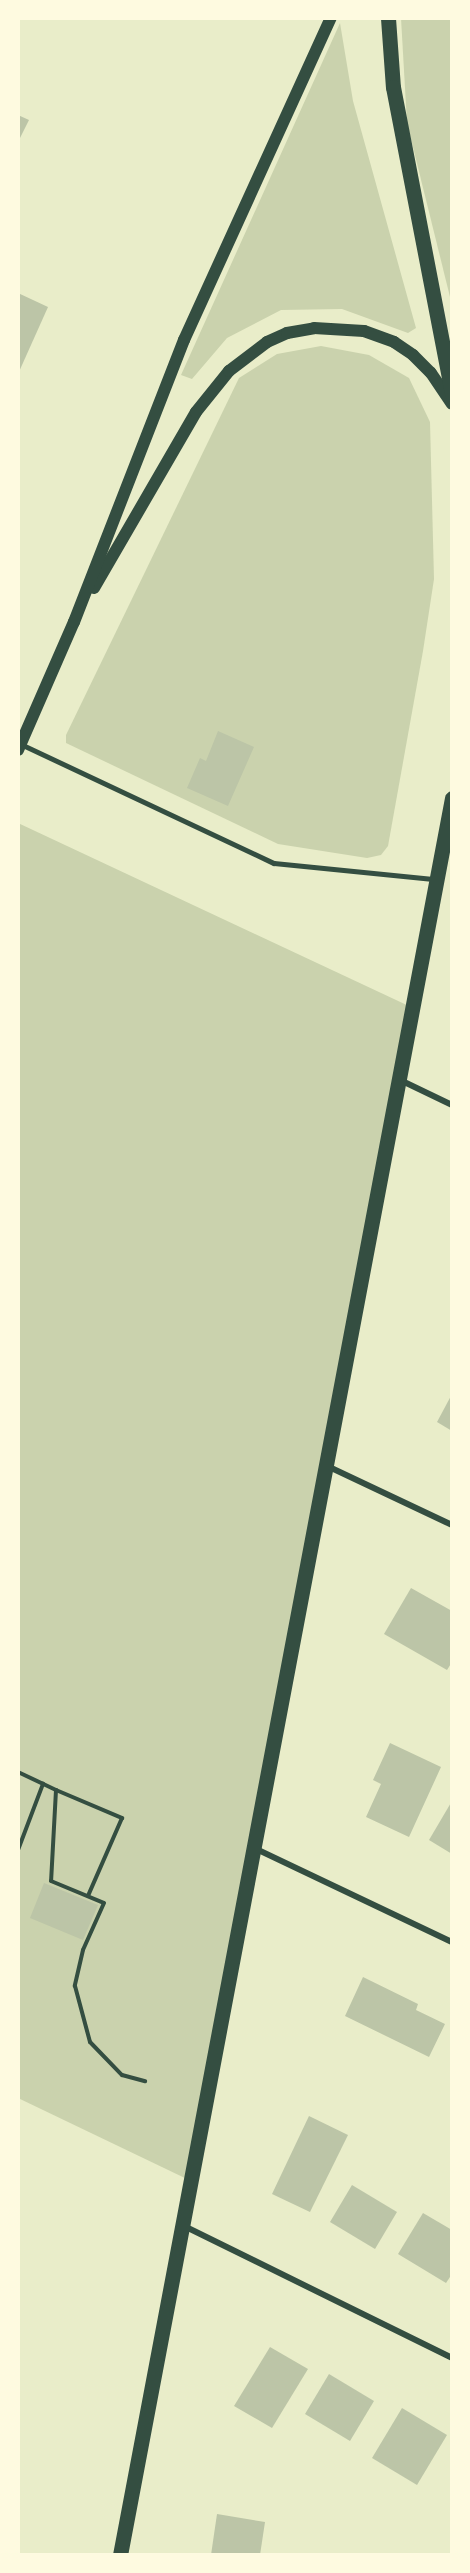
<!DOCTYPE html>
<html>
<head>
<meta charset="utf-8">
<style>
	body { margin:0 }
	#map { position:relative; width:470px; height:2573px; overflow:hidden; background:#e9edc9; font-family:Figtree,sans-serif }
	div>[style] { position:absolute }
	[style*='--x'] { left:calc(var(--x)*1px); top:calc(var(--y)*1px); width:calc(var(--w)*1px); rotate:calc(var(--a)*1deg) }
	.green>* { inset:0; background:#cad2ad }
	.building>* { inset:0; background:#bcc5a7 }
	.path>* { height:4px; margin:-2px; padding:0 2px; transform-origin:2px; border-radius:2px; background:#344e41 }
	.service>* { height:4.5px; margin:-2.25px; padding:0 2.25px; transform-origin:2.25px; border-radius:2.25px; background:#344e41 }
	.minor>* { height:6px; margin:-3px; padding:0 3px; transform-origin:3px; border-radius:3px; background:#344e41 }
	.secondary>* { height:12px; margin:-6px; padding:0 6px; transform-origin:6px; border-radius:6px; background:#344e41 }
	.primary>* { height:15px; margin:-7.5px; padding:0 7.5px; transform-origin:7.5px; border-radius:7.5px; background:#344e41 }
	span { translate:-50% -50%; white-space:nowrap; text-align:center; line-height:1.15; -webkit-text-stroke:4.5px #fefae0; paint-order:stroke }
	.frame { position:absolute; inset:0; border:20px solid #fefae0; pointer-events:none }
</style>
</head>
<body>
<div id="map">
	<div class="green">
		<i style="clip-path:polygon(401px 18px,452px 18px,452px 305px,407px 123px)"></i>
		<i style="clip-path:polygon(340px 23px,353px 101px,416px 328px,408px 333px,342px 309px,281px 310px,227px 338px,192px 379px,181px 375px)"></i>
		<i style="clip-path:polygon(321px 346px,369px 355px,409px 378px,430px 422px,434px 579px,423px 651px,388px 846px,381px 855px,367px 858px,278px 844px,66px 743px,66px 735px,239px 378px,277px 354px)"></i>
		<i style="clip-path:polygon(18px 823px,411px 1007px,189px 2180px,18px 2098px)"></i>
	</div>
	<div class="building">
		<i style="clip-path:polygon(18px 115px,29px 120px,18px 142px)"></i>
		<i style="clip-path:polygon(18px 293px,48px 307px,18px 374px)"></i>
		<i style="clip-path:polygon(218px 731px,254px 747px,228px 806px,187px 788px,200px 758px,206px 761px)"></i>
		<i style="clip-path:polygon(452px 1394px,452px 1431px,437px 1422px)"></i>
		<i style="clip-path:polygon(411px 1588px,452px 1611px,452px 1662px,447px 1670px,384px 1634px)"></i>
		<i style="clip-path:polygon(390px 1743px,441px 1767px,409px 1837px,366px 1817px,381px 1784px,373px 1780px)"></i>
		<i style="clip-path:polygon(452px 1801px,452px 1854px,429px 1840px)"></i>
		<i style="clip-path:polygon(44px 1883px,98px 1905px,83px 1940px,30px 1918px)"></i>
		<i style="clip-path:polygon(363px 1977px,418px 2004px,416px 2010px,445px 2024px,429px 2057px,345px 2016px)"></i>
		<i style="clip-path:polygon(309px 2116px,348px 2135px,310px 2212px,272px 2194px)"></i>
		<i style="clip-path:polygon(352px 2185px,397px 2212px,375px 2249px,330px 2222px)"></i>
		<i style="clip-path:polygon(423px 2213px,452px 2230px,452px 2274px,446px 2283px,398px 2254px)"></i>
		<i style="clip-path:polygon(270px 2347px,308px 2369px,272px 2428px,234px 2406px)"></i>
		<i style="clip-path:polygon(329px 2374px,374px 2401px,350px 2441px,305px 2414px)"></i>
		<i style="clip-path:polygon(402px 2408px,447px 2435px,417px 2485px,372px 2458px)"></i>
		<i style="clip-path:polygon(217px 2514px,265px 2522px,260px 2555px,211px 2555px)"></i>
	</div>
	<div class="path">
		<i style="--x:18;--y:1772;--w:42;--a:25.3"></i>
		<i style="--x:56;--y:1790;--w:91;--a:93.1"></i>
		<i style="--x:51;--y:1881;--w:57;--a:22.5"></i>
		<i style="--x:104;--y:1903;--w:51;--a:114.1"></i>
		<i style="--x:83;--y:1950;--w:37;--a:103"></i>
		<i style="--x:75;--y:1986;--w:58;--a:75"></i>
		<i style="--x:90;--y:2042;--w:46;--a:45.9"></i>
		<i style="--x:122;--y:2075;--w:24;--a:15"></i>
		<i style="--x:56;--y:1790;--w:72;--a:23"></i>
		<i style="--x:122;--y:1818;--w:85;--a:113.6"></i>
		<i style="--x:18;--y:1850;--w:71;--a:-69.3"></i>
	</div>
	<div class="service">
		<i style="--x:23;--y:745;--w:277;--a:25.2"></i>
		<i style="--x:274;--y:863;--w:162;--a:5.7"></i>
	</div>
	<div class="minor">
		<i style="--x:398;--y:1079;--w:60;--a:25.7"></i>
		<i style="--x:325;--y:1465;--w:140;--a:25.3"></i>
		<i style="--x:254;--y:1848;--w:219;--a:25.4"></i>
		<i style="--x:184;--y:2226;--w:299;--a:26.2"></i>
	</div>
	<div class="secondary">
		<i style="--x:94;--y:588;--w:203;--a:-59.9"></i>
		<i style="--x:196;--y:412;--w:53;--a:-51.2"></i>
		<i style="--x:229;--y:371;--w:48;--a:-37.3"></i>
		<i style="--x:267;--y:342;--w:22;--a:-24"></i>
		<i style="--x:287;--y:333;--w:27;--a:-10"></i>
		<i style="--x:314;--y:328;--w:50;--a:3.4"></i>
		<i style="--x:364;--y:331;--w:32;--a:20"></i>
		<i style="--x:394;--y:342;--w:23;--a:34"></i>
		<i style="--x:413;--y:355;--w:25;--a:45"></i>
		<i style="--x:431;--y:373;--w:37;--a:56"></i>
		<i style="--x:18;--y:750;--w:140;--a:-66.4"></i>
		<i style="--x:74;--y:622;--w:303;--a:-68.7"></i>
		<i style="--x:184;--y:340;--w:354;--a:-65.5"></i>
	</div>
	<div class="primary">
		<i style="--x:388;--y:18;--w:69;--a:85.9"></i>
		<i style="--x:393;--y:87;--w:313;--a:79.1"></i>
		<i style="--x:120;--y:2555;--w:1788;--a:-79.3"></i>
	</div>
	<div class="frame"></div>
</div>
</body>
</html>
